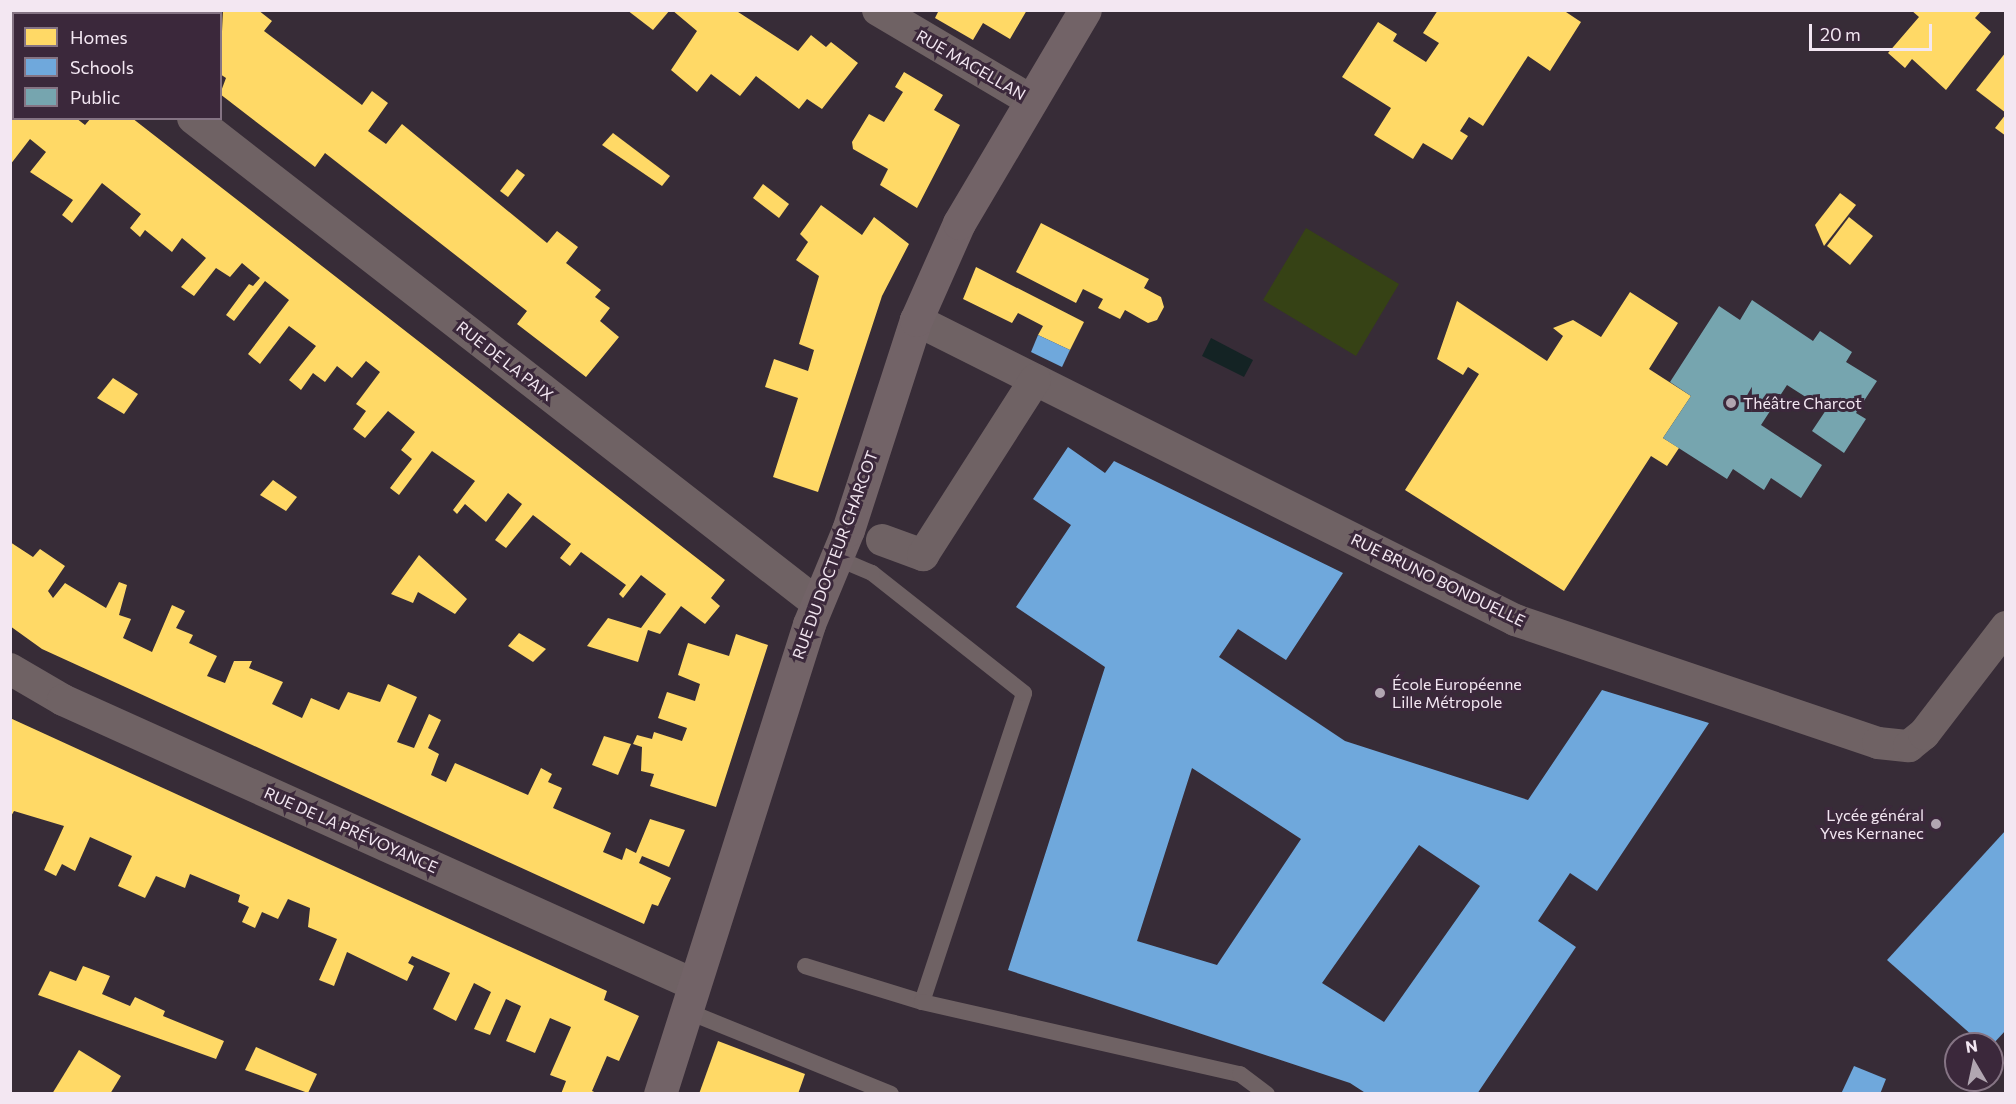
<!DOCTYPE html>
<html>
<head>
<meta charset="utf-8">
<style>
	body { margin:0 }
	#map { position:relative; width:2016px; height:1104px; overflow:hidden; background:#372c37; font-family:Commissioner,sans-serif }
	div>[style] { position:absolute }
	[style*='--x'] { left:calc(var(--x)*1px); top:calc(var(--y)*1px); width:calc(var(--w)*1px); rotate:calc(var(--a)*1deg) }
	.green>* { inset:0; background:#364215 }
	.water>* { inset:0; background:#142324 }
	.homes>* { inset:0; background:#ffd966 }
	.schools>* { inset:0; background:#6fa8dc }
	.public>* { inset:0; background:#76a5af }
	.lane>* { height:16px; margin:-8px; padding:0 8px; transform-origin:8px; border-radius:8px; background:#6f6264 }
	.street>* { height:32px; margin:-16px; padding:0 16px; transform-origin:16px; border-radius:16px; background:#6f6264 }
	.secondary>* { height:33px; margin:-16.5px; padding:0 16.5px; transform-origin:16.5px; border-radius:16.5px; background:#726367 }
	.dots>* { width:16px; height:16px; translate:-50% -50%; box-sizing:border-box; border:3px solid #3b283b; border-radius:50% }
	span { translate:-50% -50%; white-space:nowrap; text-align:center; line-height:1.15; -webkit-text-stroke:6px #3b283b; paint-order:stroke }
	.street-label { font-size:16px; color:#f3e7f2 }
	.poi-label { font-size:16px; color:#f3e7f2 }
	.left { translate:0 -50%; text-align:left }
	.right { translate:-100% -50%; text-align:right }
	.frame { position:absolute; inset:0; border:12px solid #f3e7f2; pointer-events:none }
	.legend { position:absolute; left:12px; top:12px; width:210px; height:108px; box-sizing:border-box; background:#3b283b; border:2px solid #857484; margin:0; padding:8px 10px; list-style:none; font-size:18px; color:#f3e7f2 }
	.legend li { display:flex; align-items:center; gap:12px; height:30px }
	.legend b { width:30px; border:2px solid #857484 }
	.north { position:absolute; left:1944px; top:1032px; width:60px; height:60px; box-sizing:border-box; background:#3b283b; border:2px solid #857484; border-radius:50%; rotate:351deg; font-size:16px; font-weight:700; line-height:24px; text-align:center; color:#f3e7f2 }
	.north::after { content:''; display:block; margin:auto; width:21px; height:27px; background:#b1a6b1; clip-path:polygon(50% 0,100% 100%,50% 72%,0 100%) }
	.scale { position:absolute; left:1809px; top:24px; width:123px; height:27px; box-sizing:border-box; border:3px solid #f3e7f2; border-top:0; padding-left:8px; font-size:18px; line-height:21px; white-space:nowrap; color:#f3e7f2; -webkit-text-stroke:4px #3b283b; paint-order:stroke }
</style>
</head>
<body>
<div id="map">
	<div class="green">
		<i style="clip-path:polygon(1306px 228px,1399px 284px,1356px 356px,1263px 300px)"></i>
	</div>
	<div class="water">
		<i style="clip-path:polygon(1211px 338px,1253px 360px,1244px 377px,1202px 356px)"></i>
	</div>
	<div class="homes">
		<i style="clip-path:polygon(140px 10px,214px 10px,218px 14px,144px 14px)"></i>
		<i style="clip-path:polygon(223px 10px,258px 10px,272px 21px,264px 31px,362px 105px,372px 91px,388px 103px,368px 131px,386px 144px,402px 124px,547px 243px,557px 231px,578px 247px,566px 263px,601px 290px,595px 297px,610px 308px,600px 321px,619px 337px,586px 377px,517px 324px,527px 311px,325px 153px,315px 167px,220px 94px,226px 78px,220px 74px)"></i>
		<i style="clip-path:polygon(627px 10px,670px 10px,653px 30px)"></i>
		<i style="clip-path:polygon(672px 10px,735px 10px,798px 51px,811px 35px,826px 47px,831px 42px,858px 63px,822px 109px,807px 99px,799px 109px,756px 76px,740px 96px,711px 74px,697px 92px,671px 70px,697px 31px)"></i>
		<i style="clip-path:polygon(939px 10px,1027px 10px,1010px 39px,983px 23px,973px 40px,935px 18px)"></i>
		<i style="clip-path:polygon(1438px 10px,1563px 10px,1581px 22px,1550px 71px,1528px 56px,1483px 126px,1469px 117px,1460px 131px,1468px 136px,1452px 160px,1423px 143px,1413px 159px,1374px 135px,1391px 108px,1342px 77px,1378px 22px,1397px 34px,1393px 41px,1426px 62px,1439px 43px,1423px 33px)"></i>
		<i style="clip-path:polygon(1911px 10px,1982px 10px,1975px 18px,1991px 32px,1946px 90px,1912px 59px,1905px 68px,1888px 53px,1919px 17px)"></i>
		<i style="clip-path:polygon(2006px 52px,2006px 113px,1976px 90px)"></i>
		<i style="clip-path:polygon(10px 68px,14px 118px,76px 118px,85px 125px,91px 118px,132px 118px,725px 580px,711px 598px,720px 606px,705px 624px,681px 606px,660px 634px,648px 630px,638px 662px,587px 646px,608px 618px,641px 628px,666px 594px,641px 575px,623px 598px,619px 594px,626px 585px,581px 552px,570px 566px,560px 558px,571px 544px,533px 515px,506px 548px,495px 540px,522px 504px,508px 493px,486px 522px,465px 504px,457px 514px,453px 510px,475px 481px,432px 451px,399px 495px,390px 488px,412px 459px,401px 450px,415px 432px,388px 411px,365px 438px,353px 429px,366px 411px,356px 404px,380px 372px,366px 361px,352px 378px,337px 366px,325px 382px,313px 373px,301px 390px,289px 380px,316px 346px,289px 326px,260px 364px,248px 354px,289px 300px,265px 281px,234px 321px,226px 315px,249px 284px,253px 286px,260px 278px,242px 263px,230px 277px,216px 268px,194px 296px,181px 287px,206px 258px,182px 238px,172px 252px,145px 230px,140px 237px,130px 228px,141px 214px,102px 183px,72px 223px,62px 215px,73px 200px,30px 172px,46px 152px,30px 139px,10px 165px)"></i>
		<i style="clip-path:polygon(904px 72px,943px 95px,934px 110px,960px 125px,917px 208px,880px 185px,888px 169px,853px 149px,852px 142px,869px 114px,884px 122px,903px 92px,895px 87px)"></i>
		<i style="clip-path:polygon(2006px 114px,2006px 136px,1995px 128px)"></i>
		<i style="clip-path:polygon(613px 133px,670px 176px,662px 186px,602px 145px)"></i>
		<i style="clip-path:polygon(517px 169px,525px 175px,508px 197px,500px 191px)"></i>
		<i style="clip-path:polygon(763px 184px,789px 204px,779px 218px,753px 198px)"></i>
		<i style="clip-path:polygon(1840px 193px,1856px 205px,1824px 246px,1815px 225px)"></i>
		<i style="clip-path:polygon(821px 205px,862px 235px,874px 217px,909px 244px,882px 296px,818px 492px,773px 477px,798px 398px,765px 387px,774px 359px,808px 371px,814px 350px,799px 344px,819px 276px,796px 260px,808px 242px,800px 234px)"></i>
		<i style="clip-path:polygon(1849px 217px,1873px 236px,1850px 265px,1827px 246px)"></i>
		<i style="clip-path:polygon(1041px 223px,1149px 279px,1144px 288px,1161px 297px,1164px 307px,1157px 320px,1148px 323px,1125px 310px,1120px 319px,1098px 308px,1103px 299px,1083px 289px,1076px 303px,1016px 272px)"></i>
		<i style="clip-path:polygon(976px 267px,1084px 322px,1070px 350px,1038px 335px,1043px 326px,1018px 313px,1012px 323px,963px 299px)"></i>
		<i style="clip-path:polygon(1630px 292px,1678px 323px,1649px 369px,1691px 396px,1663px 438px,1679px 448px,1667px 466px,1651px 456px,1564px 591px,1405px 490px,1479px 374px,1468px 367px,1463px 375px,1437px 359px,1457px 301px,1547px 361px,1563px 336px,1553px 328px,1573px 320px,1601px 337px)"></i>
		<i style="clip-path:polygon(113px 378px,138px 394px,124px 414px,97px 398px)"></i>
		<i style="clip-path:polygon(273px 480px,297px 497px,286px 511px,260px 495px)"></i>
		<i style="clip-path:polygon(10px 542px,33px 557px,40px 549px,65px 566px,48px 591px,53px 598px,65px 583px,106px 608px,119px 582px,127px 585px,119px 615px,131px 619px,123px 638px,152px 652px,172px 605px,185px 611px,176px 628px,193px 635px,189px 643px,217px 656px,207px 676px,225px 683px,234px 661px,252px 661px,249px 668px,283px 682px,272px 704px,302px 718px,311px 698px,339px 710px,348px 692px,380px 702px,388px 684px,417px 697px,397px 742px,414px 748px,429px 714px,441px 720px,428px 748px,439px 754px,431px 775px,446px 782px,455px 763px,528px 795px,541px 768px,552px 774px,548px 782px,562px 788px,553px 808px,611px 833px,603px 852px,622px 860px,626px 848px,636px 853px,650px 819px,685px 830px,669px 867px,642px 856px,639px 863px,671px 878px,658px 906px,652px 904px,644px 924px,42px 649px,10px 626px)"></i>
		<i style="clip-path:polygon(419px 555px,467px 599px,455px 614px,418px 592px,413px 603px,391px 594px)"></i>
		<i style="clip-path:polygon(519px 633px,546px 649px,533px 662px,508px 646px)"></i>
		<i style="clip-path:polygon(736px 634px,768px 645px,716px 807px,650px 786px,654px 774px,641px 771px,642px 747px,633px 744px,637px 735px,652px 739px,654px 732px,682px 741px,687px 728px,658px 718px,667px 692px,695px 701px,700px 684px,678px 675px,688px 643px,729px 656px)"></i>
		<i style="clip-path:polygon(10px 718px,607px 991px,604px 1000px,639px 1016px,619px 1061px,607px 1056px,592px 1091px,599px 1094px,561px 1094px,566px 1081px,550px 1075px,571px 1027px,550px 1018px,535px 1053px,506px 1041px,521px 1006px,506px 999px,490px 1035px,474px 1029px,491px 992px,474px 983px,456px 1021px,433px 1009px,450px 973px,412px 956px,408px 963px,414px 966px,407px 981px,347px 952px,334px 986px,319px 980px,337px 939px,308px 927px,310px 908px,288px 899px,278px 919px,262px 912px,255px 928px,242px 922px,249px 907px,238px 902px,240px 895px,190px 874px,185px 888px,156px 876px,145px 898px,118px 886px,132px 856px,90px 837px,75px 871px,62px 864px,56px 876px,44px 870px,64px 826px,14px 811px,10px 818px)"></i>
		<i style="clip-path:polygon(604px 736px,631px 744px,618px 775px,592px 765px)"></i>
		<i style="clip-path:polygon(83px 966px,110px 976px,102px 994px,130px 1006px,135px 997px,165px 1011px,163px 1016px,224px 1041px,216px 1059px,38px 995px,50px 971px,76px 981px)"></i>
		<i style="clip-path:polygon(718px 1041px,805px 1074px,798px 1094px,699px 1094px)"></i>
		<i style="clip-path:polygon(256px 1047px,317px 1074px,308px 1093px,245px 1070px)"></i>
		<i style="clip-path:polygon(79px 1050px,121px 1076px,110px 1094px,52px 1094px)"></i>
	</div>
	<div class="schools">
		<i style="clip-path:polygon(1038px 335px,1070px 350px,1062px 367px,1031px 352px)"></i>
		<i style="clip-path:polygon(evenodd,1068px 447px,1105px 473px,1114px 461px,1343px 573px,1286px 660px,1238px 629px,1219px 657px,1345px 741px,1528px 800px,1602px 690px,1709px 723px,1597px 891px,1570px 873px,1538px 921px,1576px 947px,1477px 1094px,1367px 1094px,1350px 1083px,1008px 970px,1105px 667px,1016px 607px,1071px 525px,1033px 499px,1068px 447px,1192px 768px,1301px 839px,1217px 965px,1137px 941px,1192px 768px,1068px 447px,1419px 845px,1480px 886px,1384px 1022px,1322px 983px,1419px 845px)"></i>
		<i style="clip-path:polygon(2006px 830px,2006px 1030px,1993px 1044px,1982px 1044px,1887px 960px)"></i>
		<i style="clip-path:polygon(1854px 1066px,1886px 1079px,1880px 1094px,1841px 1094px)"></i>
	</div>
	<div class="public">
		<i style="clip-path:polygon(1752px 300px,1813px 341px,1820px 331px,1852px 352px,1846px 362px,1877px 381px,1856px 413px,1866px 419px,1844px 453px,1812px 431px,1826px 410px,1787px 385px,1761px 425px,1822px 465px,1801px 498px,1771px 478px,1764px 490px,1733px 469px,1727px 479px,1663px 438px,1691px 396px,1670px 382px,1719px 306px,1740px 320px)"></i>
	</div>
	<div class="lane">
		<i style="--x:805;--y:966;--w:122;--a:17.1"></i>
		<i style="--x:922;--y:1002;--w:325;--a:-71.7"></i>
		<i style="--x:1024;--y:693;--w:194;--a:-141.7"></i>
		<i style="--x:872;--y:573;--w:38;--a:-157"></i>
		<i style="--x:922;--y:1002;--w:326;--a:12.8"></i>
		<i style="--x:1240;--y:1074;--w:34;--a:37"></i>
		<i style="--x:689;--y:1012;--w:218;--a:22.1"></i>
	</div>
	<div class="street">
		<i style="--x:54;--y:10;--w:6;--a:45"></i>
		<i style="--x:878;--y:10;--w:179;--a:30.6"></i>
		<i style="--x:193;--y:118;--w:790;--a:37.86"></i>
		<i style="--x:916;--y:320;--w:670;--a:26.6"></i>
		<i style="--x:1515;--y:620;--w:383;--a:18.7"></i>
		<i style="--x:1878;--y:743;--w:31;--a:6"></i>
		<i style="--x:1909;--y:746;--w:19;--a:-39"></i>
		<i style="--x:1924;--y:734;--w:135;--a:-52.5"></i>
		<i style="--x:882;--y:540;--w:44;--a:20.1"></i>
		<i style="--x:923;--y:555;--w:208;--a:-57.4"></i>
		<i style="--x:10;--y:669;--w:61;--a:30.3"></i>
		<i style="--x:63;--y:700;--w:693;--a:24.27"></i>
	</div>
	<div class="secondary">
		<i style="--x:660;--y:1094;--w:493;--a:-72.4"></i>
		<i style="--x:809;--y:624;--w:102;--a:-67.5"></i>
		<i style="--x:848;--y:530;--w:221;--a:-72.1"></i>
		<i style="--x:916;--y:320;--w:106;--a:-66.1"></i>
		<i style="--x:959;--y:223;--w:247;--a:-59.4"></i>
	</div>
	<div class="dots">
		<i style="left:1731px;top:403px;background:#b1a6b1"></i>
		<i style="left:1380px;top:693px;background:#b1a6b1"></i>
		<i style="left:1936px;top:824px;background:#b1a6b1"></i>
	</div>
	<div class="street-label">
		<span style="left:971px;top:65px;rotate:30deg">RUE MAGELLAN</span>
		<span style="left:505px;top:361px;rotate:38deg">RUE DE LA PAIX</span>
		<span style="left:835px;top:555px;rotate:-70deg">RUE DU DOCTEUR CHARCOT</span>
		<span style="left:1438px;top:580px;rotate:26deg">RUE BRUNO BONDUELLE</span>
		<span style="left:351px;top:830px;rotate:24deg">RUE DE LA PRÉVOYANCE</span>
	</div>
	<div class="poi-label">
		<span class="left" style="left:1743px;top:403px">Théâtre Charcot</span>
		<span class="left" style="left:1392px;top:693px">École Européenne<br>Lille Métropole</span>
		<span class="right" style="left:1924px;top:824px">Lycée général<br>Yves Kernanec</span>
	</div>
	<div class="frame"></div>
	<ul class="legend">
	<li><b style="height:16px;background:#ffd966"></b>Homes</li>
	<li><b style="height:16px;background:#6fa8dc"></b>Schools</li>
	<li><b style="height:16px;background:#76a5af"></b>Public</li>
	</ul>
	<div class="north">N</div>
	<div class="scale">20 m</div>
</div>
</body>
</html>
